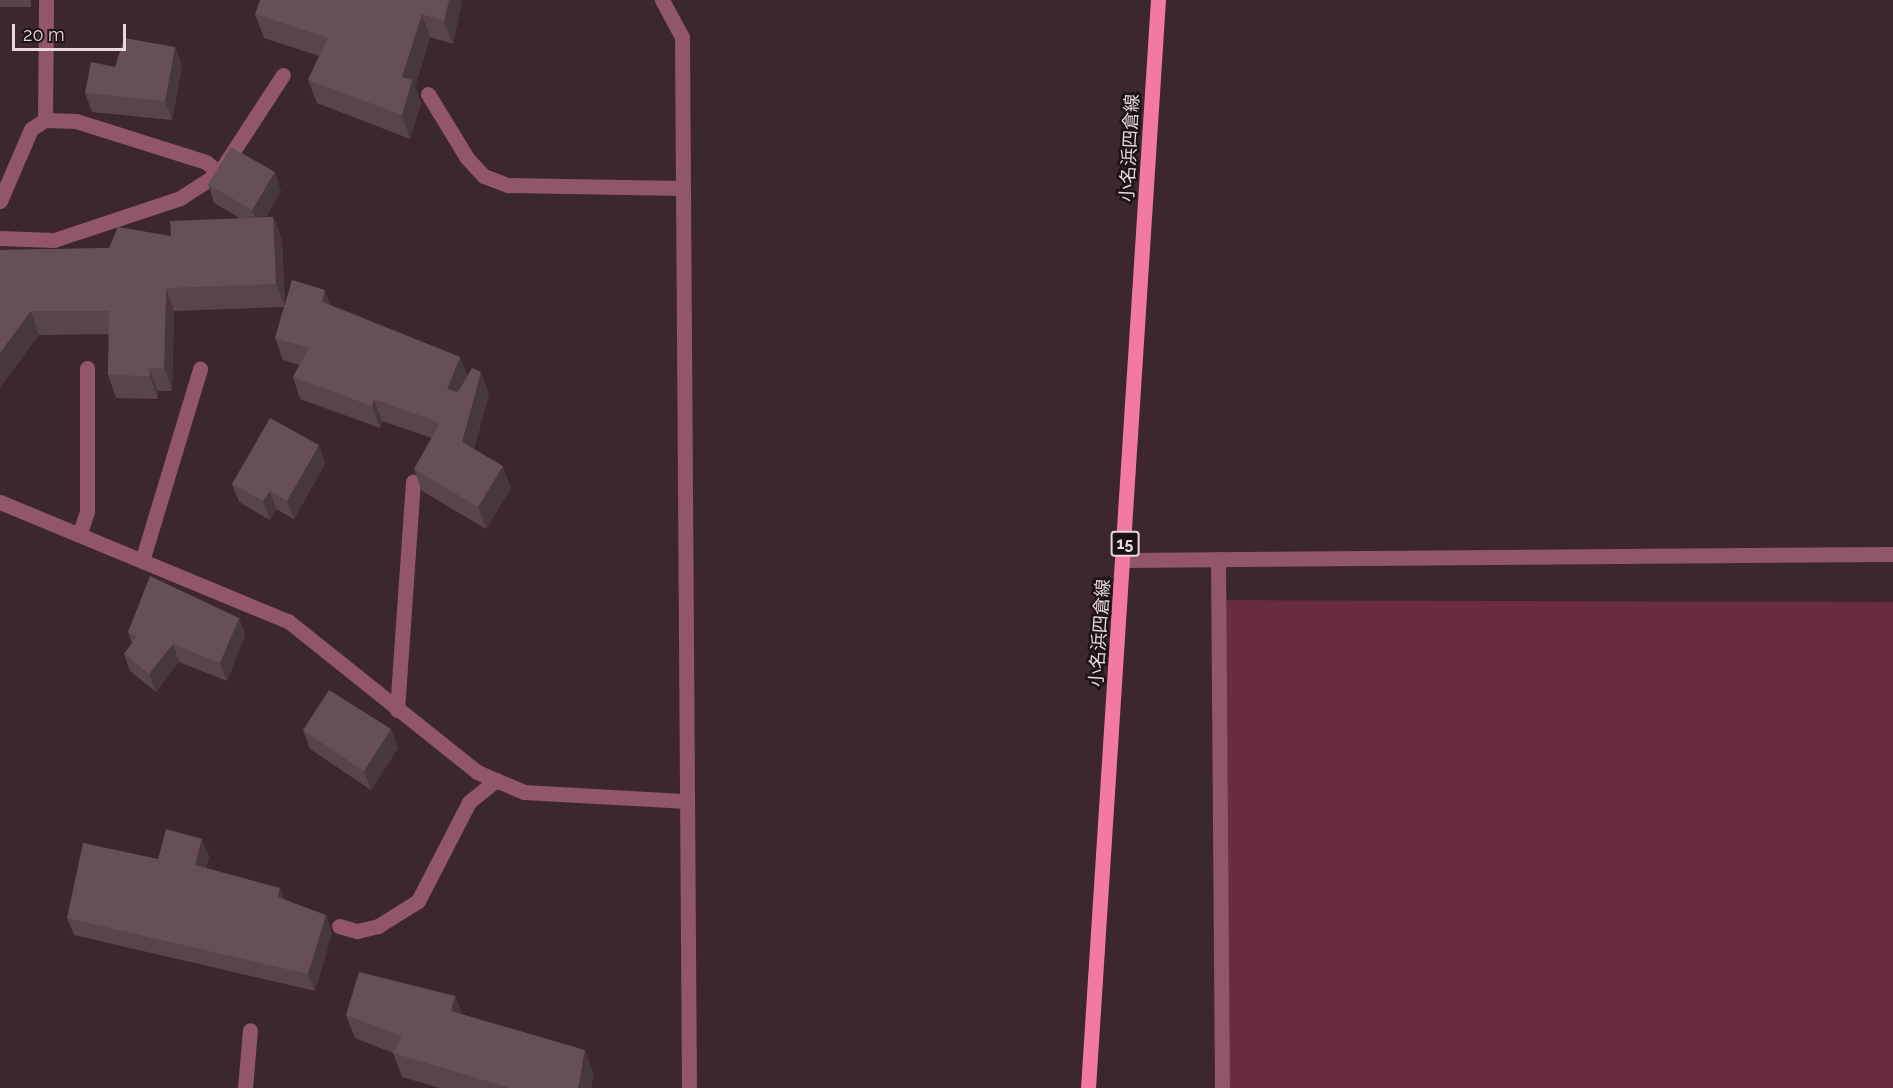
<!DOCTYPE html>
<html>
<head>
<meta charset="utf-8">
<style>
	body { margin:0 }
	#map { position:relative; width:1893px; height:1088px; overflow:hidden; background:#3b272c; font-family:Raleway,"Noto Sans JP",sans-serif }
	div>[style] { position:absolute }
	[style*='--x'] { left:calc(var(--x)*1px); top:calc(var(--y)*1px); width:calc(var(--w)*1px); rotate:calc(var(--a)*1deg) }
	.green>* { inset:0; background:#692c40 }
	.minor>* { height:15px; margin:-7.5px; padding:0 7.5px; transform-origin:7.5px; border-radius:7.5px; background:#915667 }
	.major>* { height:15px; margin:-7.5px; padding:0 7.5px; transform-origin:7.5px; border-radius:7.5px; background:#f279a0 }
	.wall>* { inset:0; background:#58454a }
	.shaded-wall>* { inset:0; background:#47383c }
	.building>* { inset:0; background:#665056 }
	span { translate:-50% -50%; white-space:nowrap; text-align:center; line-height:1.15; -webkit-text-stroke:5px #1c1315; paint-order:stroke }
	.shield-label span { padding:2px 4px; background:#1c1315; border:2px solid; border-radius:4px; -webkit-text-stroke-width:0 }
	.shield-label { font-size:16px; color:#e7d9dc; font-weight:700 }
	.street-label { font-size:18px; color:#e7d9dc }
	.scale { position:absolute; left:12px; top:24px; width:114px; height:27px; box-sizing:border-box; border:3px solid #e7d9dc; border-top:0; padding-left:8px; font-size:18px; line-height:21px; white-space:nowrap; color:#e7d9dc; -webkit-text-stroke:4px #1c1315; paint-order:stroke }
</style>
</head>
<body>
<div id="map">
	<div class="green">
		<i style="clip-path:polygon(1216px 600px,1893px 602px,1893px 1088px,1222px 1088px)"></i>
	</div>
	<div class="minor">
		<i style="--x:662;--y:0;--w:42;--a:61.6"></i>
		<i style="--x:682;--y:37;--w:1051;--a:89.62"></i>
		<i style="--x:428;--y:94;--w:75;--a:58.6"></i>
		<i style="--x:467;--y:158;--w:25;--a:47"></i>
		<i style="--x:484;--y:176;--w:26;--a:21"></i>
		<i style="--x:508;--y:185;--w:175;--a:1"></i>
		<i style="--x:45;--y:120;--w:120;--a:-89.5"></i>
		<i style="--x:0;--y:201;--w:78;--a:-66.7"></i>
		<i style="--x:31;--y:129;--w:17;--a:-33"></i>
		<i style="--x:45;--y:120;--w:31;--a:2"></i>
		<i style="--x:76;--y:121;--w:136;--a:17.5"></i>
		<i style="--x:206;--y:162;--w:17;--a:40"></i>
		<i style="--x:0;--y:238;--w:54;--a:2.1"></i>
		<i style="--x:54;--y:240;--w:133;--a:-18.4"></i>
		<i style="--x:180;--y:198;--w:46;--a:-32.7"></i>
		<i style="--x:219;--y:173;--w:117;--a:-56.9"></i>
		<i style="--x:0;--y:502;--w:312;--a:22.5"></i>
		<i style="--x:288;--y:621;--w:242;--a:38.6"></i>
		<i style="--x:477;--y:772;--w:51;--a:23.1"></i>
		<i style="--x:524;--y:792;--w:159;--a:3.2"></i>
		<i style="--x:79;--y:535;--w:24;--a:-71"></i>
		<i style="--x:87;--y:512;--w:144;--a:-90"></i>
		<i style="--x:1218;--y:559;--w:529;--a:89.57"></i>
		<i style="--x:1124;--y:560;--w:769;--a:-0.45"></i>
		<i style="--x:142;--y:561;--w:201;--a:-73.2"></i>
		<i style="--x:397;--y:710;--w:229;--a:-86"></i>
		<i style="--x:339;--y:926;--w:19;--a:16"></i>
		<i style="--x:357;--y:931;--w:22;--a:-13"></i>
		<i style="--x:378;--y:926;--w:47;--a:-32"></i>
		<i style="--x:418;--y:901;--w:111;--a:-62.7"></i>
		<i style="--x:469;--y:802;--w:35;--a:-39"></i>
		<i style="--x:245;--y:1088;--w:58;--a:-85.1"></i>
	</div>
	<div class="major">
		<i style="--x:1088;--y:1088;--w:1090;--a:-86.32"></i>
	</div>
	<div class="wall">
		<i style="clip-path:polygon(0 0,31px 0,31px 7px,0 7px)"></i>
		<i style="clip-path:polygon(462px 0,453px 44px,430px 37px,415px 87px,421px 103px,410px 139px,317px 103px,308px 80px,319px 56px,264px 38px,255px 14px)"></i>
		<i style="clip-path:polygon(175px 47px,182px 66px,172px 120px,92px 112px,85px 93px,115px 67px)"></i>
		<i style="clip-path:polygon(208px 184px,281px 191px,266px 217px,273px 217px,282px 240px,285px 305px,331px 305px,460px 357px,467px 377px,489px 394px,474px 449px,511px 488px,486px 529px,422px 491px,414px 469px,432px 438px,382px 421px,380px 428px,300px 399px,293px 377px,299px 365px,283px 360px,275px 338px,284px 307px,174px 311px,172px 391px,158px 391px,158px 399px,116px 398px,108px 375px,109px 334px,39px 335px,0 250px,109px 248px,171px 236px,240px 218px,214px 203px)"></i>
		<i style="clip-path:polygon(319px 445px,325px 464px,294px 519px,276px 509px,270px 520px,239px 502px,232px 484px)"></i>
		<i style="clip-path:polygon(239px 618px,245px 635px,227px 681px,179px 662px,156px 692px,130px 671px,124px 654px,132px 643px,128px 632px)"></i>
		<i style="clip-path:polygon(391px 729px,398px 748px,371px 790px,310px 749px,303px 730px)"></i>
		<i style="clip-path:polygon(209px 856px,206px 868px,332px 933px,315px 991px,74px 935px,67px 918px,158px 859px)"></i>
		<i style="clip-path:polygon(455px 996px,462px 1014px,594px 1074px,591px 1088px,440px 1088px,402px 1077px,393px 1053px,355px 1038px,346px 1015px)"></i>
	</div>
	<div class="shaded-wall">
		<i style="clip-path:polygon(449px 0,462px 0,453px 44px,444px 21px)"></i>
		<i style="clip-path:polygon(422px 14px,430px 37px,415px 87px,421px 103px,410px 139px,402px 115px,402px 77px)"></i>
		<i style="clip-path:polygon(175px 47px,182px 66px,172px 120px,165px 101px)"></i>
		<i style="clip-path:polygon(275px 172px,281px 191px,259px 229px,252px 210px)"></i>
		<i style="clip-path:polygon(273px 217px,282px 240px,285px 307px,276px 284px)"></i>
		<i style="clip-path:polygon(166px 288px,174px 311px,172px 391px,164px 368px)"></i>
		<i style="clip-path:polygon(325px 290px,333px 312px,322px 302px)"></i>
		<i style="clip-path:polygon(31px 311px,39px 335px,0 388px,0 353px)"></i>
		<i style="clip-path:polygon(460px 357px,468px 378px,455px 411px,447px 389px)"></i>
		<i style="clip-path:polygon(149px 368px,158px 391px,158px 399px,150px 376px)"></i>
		<i style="clip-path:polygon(481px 372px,489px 394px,470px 463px,462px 442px)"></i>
		<i style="clip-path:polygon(374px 399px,382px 421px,380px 428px,372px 406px)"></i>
		<i style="clip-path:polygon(319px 445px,325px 464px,294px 519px,287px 501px)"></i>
		<i style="clip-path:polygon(503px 466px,511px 488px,486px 529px,478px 507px)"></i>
		<i style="clip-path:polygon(270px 491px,276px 509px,270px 520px,263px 501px)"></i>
		<i style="clip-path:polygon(239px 618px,245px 635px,227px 681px,220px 663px)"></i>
		<i style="clip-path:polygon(173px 644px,179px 662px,156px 692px,149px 674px)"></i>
		<i style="clip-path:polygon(391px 729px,398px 748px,371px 790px,364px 771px)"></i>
		<i style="clip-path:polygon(202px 839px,209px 856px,202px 883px,195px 865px)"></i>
		<i style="clip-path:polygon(280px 888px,287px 906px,278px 897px)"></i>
		<i style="clip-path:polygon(326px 915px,332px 933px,315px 991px,308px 974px)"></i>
		<i style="clip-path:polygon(455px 996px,464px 1019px,451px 1011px)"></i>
		<i style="clip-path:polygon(585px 1050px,594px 1074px,591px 1088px,578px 1088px)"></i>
	</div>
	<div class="building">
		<i style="clip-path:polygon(260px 0,449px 0,444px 21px,422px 14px,402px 77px,412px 80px,402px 115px,308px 80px,328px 38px,255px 14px)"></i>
		<i style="clip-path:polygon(124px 38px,175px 47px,165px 101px,85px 93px,91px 62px,115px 67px)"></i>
		<i style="clip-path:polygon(231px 147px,275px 172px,252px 210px,208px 184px)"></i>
		<i style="clip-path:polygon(273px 217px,276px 284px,166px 288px,164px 368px,149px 368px,150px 376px,108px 375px,109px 311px,31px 311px,0 353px,0 250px,109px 248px,118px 227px,171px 236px,170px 221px)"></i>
		<i style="clip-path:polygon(292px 280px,325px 290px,322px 302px,460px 357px,447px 389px,458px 392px,472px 368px,481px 372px,462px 442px,503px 466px,478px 507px,414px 469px,440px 423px,374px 399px,372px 406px,293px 377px,309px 348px,275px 338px)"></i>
		<i style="clip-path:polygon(270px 418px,319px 445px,287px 501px,270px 491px,263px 501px,232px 484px)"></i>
		<i style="clip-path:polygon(150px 576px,239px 618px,220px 663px,173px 644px,149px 674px,124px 654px,137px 636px,128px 632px)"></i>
		<i style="clip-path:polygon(329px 690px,391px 729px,364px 771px,303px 730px)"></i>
		<i style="clip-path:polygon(166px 829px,202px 839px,195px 865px,280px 888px,278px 897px,326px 915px,308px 974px,67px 918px,83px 843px,158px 859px)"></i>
		<i style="clip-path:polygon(359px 972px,455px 996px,451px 1011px,585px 1050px,578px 1088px,510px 1088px,393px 1053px,402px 1036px,346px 1015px)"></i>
	</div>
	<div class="shield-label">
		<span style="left:1125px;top:544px">15</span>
	</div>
	<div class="street-label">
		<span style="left:1130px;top:148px;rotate:-87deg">小名浜四倉線</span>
		<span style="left:1100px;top:633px;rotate:-86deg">小名浜四倉線</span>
	</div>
	<div class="scale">20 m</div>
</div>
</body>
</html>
